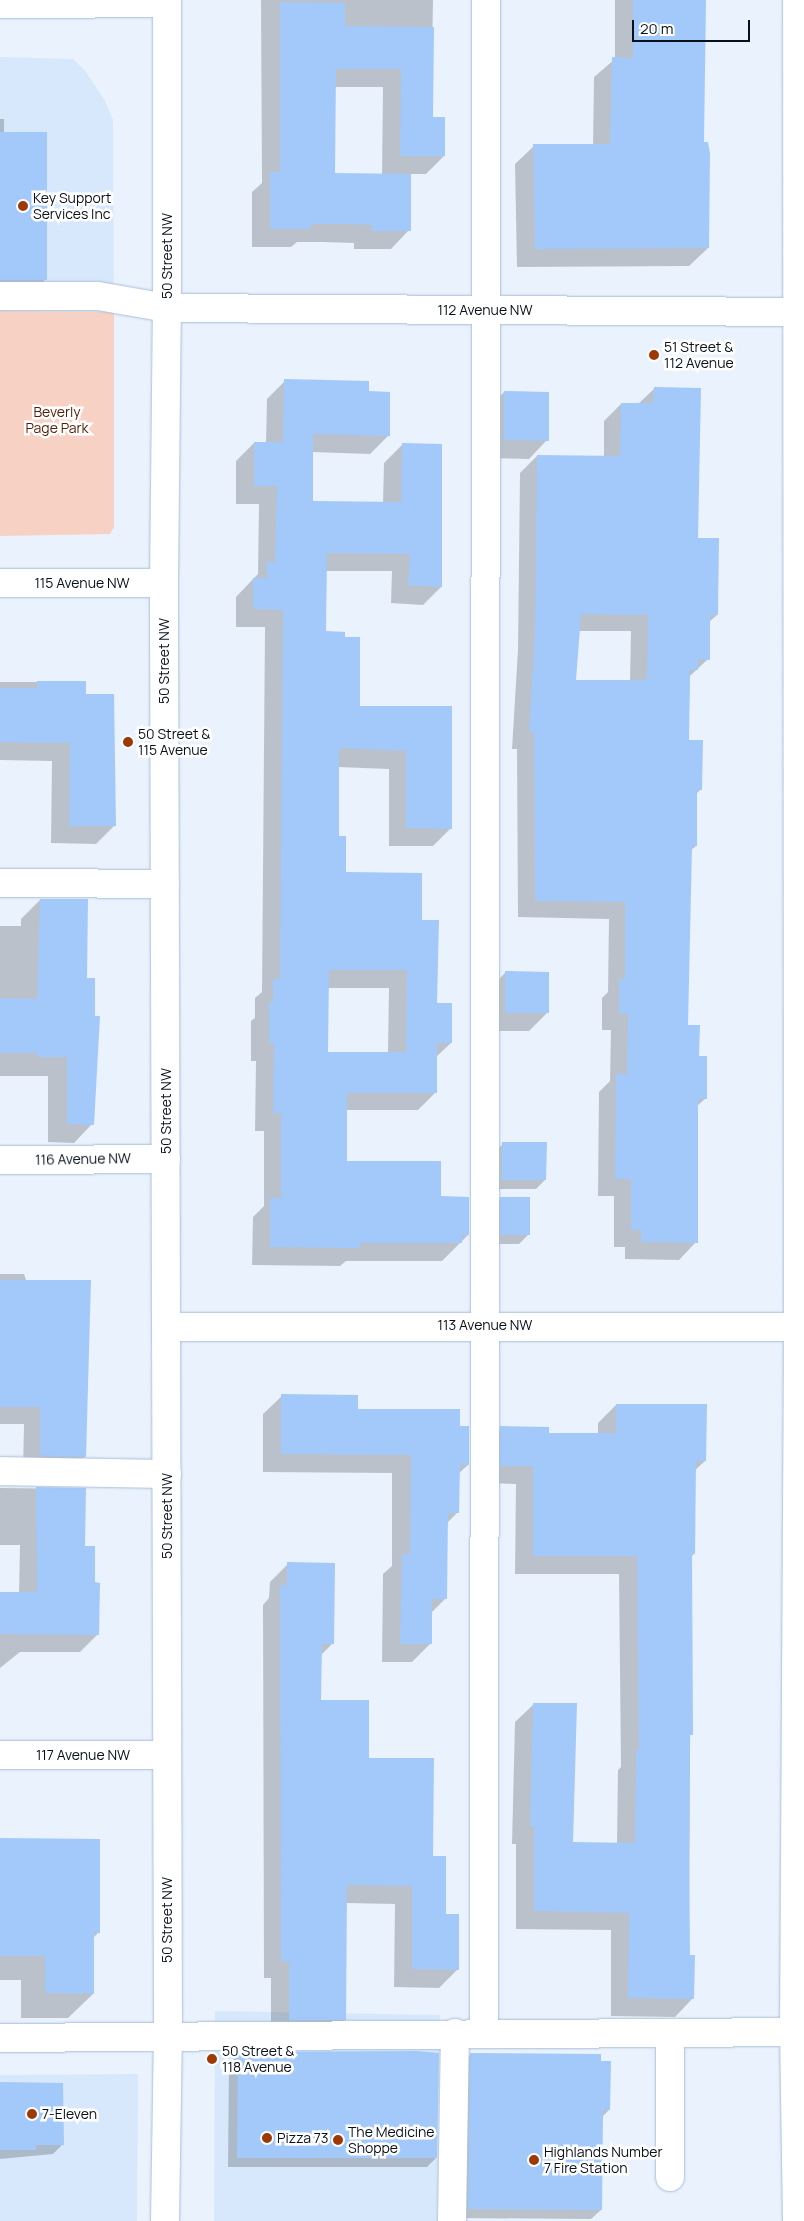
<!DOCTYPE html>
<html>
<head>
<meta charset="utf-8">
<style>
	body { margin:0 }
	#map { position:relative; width:804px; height:2221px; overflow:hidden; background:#e9f2fd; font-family:Manrope,sans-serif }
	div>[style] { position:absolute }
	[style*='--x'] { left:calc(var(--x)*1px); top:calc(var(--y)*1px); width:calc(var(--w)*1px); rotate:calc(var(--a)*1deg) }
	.built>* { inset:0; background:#d7e8fc }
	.green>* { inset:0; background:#f7d2c4 }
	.shadow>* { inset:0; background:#0003 }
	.building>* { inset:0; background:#a2c9f9 }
	.roads { filter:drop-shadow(0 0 1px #a9bed8) drop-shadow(0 0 1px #a9bed8) }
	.minor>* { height:28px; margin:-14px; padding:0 14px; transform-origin:14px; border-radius:14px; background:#fff }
	.major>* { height:28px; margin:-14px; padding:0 14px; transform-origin:14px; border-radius:14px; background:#fff }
	.dots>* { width:14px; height:14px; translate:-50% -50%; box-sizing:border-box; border:2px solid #fff; border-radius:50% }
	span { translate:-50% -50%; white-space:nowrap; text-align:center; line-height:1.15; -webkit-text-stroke:5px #fff; paint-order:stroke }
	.poi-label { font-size:14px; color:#081019 }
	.left { translate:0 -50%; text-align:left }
	.street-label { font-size:14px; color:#081019 }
	.park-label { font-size:14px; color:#541e06 }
	.scale { position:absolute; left:632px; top:20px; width:118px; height:22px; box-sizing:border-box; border:2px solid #081019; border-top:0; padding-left:6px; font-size:15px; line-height:18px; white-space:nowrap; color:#081019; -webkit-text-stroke:4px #fff; paint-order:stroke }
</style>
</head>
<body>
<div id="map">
	<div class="built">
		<i style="clip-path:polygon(0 57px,73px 59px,86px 72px,105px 101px,113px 120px,114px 312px,0 311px)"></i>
		<i style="clip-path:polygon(215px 2011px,440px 2015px,437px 2221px,214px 2221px)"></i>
		<i style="clip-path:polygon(138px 2074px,137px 2221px,0 2221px,0 2075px)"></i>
	</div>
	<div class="green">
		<i style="clip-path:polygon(0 311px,114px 312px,114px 527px,110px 534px,0 536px)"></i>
	</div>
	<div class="shadow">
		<i style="clip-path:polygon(evenodd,261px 0,433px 0,431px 118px,444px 156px,426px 174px,410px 174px,409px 230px,391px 249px,354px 249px,354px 243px,322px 242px,297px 242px,291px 247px,252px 247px,252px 192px,262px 183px,261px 0,334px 87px,383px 87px,382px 175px,333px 174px,334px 87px)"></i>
		<i style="clip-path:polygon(615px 0,704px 0,703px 143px,708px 248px,689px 266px,517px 267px,515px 164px,534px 146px,593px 146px,594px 77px,615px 59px)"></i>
		<i style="clip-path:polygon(0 119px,4px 119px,4px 133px,46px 279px,27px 298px,0 298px)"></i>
		<i style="clip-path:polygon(evenodd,285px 381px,368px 392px,388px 436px,370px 454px,312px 452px,311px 502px,383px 503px,384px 463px,402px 445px,441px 587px,423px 605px,391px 603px,392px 571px,326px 571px,325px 633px,359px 707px,451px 707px,451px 828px,433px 846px,389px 846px,389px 769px,338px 767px,337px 837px,344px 873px,420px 921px,436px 1004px,451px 1043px,436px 1057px,436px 1092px,418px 1110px,346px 1110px,346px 1163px,440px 1198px,468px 1235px,442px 1261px,346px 1261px,340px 1266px,252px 1265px,253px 1217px,264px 1206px,264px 1131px,255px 1131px,256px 1061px,251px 1061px,251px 1021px,255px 1018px,255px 998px,262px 992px,265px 627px,236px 627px,236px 597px,258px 574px,259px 504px,236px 504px,236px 461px,254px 443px,266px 443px,267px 399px,285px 381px,328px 988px,389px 988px,388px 1053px,327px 1053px,328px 988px)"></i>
		<i style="clip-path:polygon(evenodd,654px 389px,717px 615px,708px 623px,708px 659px,690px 676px,688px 741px,701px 789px,696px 794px,696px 846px,690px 851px,687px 1027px,698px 1057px,706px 1098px,696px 1107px,696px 1242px,679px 1260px,625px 1259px,625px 1247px,614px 1247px,614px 1196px,598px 1196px,599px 1092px,610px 1081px,611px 1030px,602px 1030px,602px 998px,608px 992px,609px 919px,518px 917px,517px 749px,512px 749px,518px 650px,520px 473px,537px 456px,604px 457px,604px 421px,621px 404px,638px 404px,654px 389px,579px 631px,631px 631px,630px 681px,575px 681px,579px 631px)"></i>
		<i style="clip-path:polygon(504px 392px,547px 440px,529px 459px,485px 458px,486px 411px)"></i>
		<i style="clip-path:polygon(0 682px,85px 682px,85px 695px,114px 826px,96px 844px,51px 843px,52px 761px,0 760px)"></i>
		<i style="clip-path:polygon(40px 900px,86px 979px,92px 1124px,74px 1143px,48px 1142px,48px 1076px,0 1076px,0 926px,21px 926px,21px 919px)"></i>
		<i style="clip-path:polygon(506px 972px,547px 1013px,529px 1031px,487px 1031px,487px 991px)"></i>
		<i style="clip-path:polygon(503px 1144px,545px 1180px,536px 1189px,493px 1189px,493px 1153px)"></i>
		<i style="clip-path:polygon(501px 1198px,528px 1235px,519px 1244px,491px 1244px,491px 1208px)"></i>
		<i style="clip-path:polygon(0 1274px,24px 1274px,85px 1456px,68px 1474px,23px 1473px,24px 1424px,0 1424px)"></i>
		<i style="clip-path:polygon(282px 1396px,459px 1427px,468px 1465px,458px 1474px,458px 1512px,446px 1524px,446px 1598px,431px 1613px,431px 1643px,412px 1662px,382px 1662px,383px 1574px,392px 1566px,392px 1473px,263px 1472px,263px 1414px)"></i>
		<i style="clip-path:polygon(616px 1405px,705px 1461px,694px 1471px,694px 1554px,691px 1557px,689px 1956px,693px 1998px,675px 2017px,611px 2016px,611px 1930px,516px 1929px,516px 1844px,512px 1844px,515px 1722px,534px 1704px,572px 1843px,617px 1844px,618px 1770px,621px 1767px,619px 1574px,515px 1574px,516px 1484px,482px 1483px,482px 1446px,501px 1428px,547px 1434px,598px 1434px,598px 1423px)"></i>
		<i style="clip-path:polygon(0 1488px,85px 1489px,84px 1547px,93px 1583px,98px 1634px,80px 1652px,20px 1652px,0 1668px,0 1593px,19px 1593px,20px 1545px,0 1545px)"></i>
		<i style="clip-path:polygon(288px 1564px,333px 1643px,320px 1656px,320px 1701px,367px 1759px,431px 1857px,458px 1969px,439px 1988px,394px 1987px,395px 1904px,345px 1903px,345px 2019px,327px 2037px,271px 2038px,271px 1978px,264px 1978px,263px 1605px,269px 1598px,270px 1582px)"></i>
		<i style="clip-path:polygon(0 1840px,98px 1933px,93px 1938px,93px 1994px,68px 2018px,21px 2018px,21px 1980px,0 1980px)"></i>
		<i style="clip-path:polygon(238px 2053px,436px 2158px,427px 2167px,228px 2167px,229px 2063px)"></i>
		<i style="clip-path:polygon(471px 2054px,609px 2110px,601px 2118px,601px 2210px,591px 2219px,459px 2218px,461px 2064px)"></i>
		<i style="clip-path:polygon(0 2083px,63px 2144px,53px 2154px,0 2159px)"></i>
	</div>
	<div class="building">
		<i style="clip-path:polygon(633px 0,706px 0,704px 142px,708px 142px,710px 153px,709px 248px,535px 249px,533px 144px,610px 144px,612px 57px,633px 58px)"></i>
		<i style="clip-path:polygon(280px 2px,345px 3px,345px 26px,434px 27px,433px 117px,445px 117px,445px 156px,400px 156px,401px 69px,336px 69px,335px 173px,411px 174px,411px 231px,372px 231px,372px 225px,341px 224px,311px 224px,311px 229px,270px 229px,270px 172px,280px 172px)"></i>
		<i style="clip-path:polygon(0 132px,47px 132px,47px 280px,0 280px)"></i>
		<i style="clip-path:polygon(evenodd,284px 379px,369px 381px,369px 391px,390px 392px,390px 436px,313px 434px,313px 501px,401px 502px,402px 443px,442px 444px,442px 587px,408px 585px,410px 554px,327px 553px,326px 631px,345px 632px,345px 637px,360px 637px,360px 706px,452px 706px,452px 829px,406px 828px,406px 751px,342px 748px,339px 751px,339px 836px,346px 836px,346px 872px,422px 873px,422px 920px,439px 920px,437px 1003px,452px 1003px,452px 1043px,437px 1043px,437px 1093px,347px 1093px,347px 1161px,441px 1161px,441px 1196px,469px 1197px,469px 1235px,462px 1235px,462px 1243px,360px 1243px,360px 1248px,270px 1247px,270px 1198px,281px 1198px,281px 1113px,273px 1113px,274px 1043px,269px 1043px,269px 1002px,273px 1002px,273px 979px,280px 979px,283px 610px,253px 609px,253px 578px,267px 578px,267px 562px,275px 562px,277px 486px,254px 486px,254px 442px,283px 442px,284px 379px,329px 970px,407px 970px,406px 1052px,328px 1052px,329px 970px)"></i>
		<i style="clip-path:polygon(evenodd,654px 387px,701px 388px,698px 538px,719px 538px,718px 615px,710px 615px,710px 660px,698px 659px,698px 670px,690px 670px,689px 740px,703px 740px,702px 790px,697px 790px,697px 846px,692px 846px,688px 1025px,700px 1025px,699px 1056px,707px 1056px,707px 1099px,698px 1099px,698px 1243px,641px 1242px,641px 1230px,631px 1230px,631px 1179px,615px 1179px,616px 1074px,627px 1074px,628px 1014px,619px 1014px,619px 979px,625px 979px,625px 902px,535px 901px,534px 732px,529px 732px,535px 632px,537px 455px,620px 456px,621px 403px,653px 403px,654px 387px,581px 614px,648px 615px,647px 680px,576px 680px,581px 614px)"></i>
		<i style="clip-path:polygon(504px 391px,549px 392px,549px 441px,504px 440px)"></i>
		<i style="clip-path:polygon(37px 681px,86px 681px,86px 694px,114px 694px,116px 826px,69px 826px,70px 743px,0 742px,0 688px,37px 688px)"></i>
		<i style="clip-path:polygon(40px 899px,88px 899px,87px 978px,95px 978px,95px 1016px,100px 1016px,94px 1125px,67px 1124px,67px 1057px,38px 1057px,37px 1053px,0 1053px,0 998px,37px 999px)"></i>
		<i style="clip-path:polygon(505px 971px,549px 972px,549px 1013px,505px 1013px)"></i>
		<i style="clip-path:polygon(502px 1142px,547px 1142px,546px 1180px,502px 1180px)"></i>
		<i style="clip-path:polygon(500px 1197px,530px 1197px,530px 1235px,500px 1235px)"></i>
		<i style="clip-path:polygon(0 1280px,91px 1280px,86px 1457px,40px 1456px,40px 1407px,0 1407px)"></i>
		<i style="clip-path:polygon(281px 1394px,358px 1395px,358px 1409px,460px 1409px,460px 1426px,469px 1426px,469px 1465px,460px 1465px,459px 1513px,448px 1513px,447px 1599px,432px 1599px,432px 1644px,400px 1644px,402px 1554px,410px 1554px,411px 1455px,281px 1454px)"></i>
		<i style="clip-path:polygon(616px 1404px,707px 1404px,706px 1461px,696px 1461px,695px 1554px,692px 1554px,693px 1735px,690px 1735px,689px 1867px,690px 1955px,695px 1955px,694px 1999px,628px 1998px,629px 1913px,534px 1911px,534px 1826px,530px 1826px,533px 1703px,577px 1703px,573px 1842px,635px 1843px,636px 1750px,639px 1750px,637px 1556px,533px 1556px,533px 1466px,500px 1466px,500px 1426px,549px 1427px,549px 1433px,616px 1433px)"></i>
		<i style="clip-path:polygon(36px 1487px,86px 1488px,85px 1546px,95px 1546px,95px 1582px,100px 1583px,99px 1635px,0 1634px,0 1592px,37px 1592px)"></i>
		<i style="clip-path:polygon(287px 1562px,335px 1563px,334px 1644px,322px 1644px,321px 1700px,369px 1700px,369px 1758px,434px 1758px,433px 1856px,446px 1856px,446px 1914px,459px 1914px,459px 1970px,412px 1969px,412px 1886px,347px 1885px,346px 2020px,289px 2020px,289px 1961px,281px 1961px,280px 1585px,287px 1585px)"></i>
		<i style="clip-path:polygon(0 1838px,100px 1839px,100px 1933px,94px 1933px,94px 1994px,45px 1993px,45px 1956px,0 1956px)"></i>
		<i style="clip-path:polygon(416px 2051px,439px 2053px,437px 2158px,237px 2158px,238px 2052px)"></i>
		<i style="clip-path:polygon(470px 2053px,601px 2054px,601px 2061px,611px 2061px,610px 2110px,603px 2110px,602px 2210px,468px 2209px)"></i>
		<i style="clip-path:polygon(0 2082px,63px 2083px,64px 2145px,36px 2145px,36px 2150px,0 2150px)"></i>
	</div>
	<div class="roads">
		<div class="minor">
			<i style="--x:0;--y:4;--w:167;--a:-0.3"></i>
			<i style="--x:0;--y:296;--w:98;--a:0"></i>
			<i style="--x:98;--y:296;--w:70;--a:9.9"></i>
			<i style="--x:167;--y:308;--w:308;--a:-90"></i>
			<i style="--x:0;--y:583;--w:164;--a:0"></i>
			<i style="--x:0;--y:883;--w:165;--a:0.3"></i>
			<i style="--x:0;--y:1160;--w:166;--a:-0.3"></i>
			<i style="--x:167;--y:1327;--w:637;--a:0"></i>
			<i style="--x:0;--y:1471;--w:167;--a:1"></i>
			<i style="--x:0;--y:1755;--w:166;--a:0"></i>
			<i style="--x:484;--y:2033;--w:2033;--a:-89.94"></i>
			<i style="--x:0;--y:2038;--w:804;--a:-0.43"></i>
			<i style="--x:670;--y:2177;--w:144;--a:-90"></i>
			<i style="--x:452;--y:2221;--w:188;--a:-89.1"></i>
			<i style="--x:797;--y:2221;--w:189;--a:-90.9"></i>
			<i style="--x:794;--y:2032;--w:705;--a:-89.67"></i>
			<i style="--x:798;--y:1327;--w:1327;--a:-90.04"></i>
		</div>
		<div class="major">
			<i style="--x:165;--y:2221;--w:186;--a:-89.1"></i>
			<i style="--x:168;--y:2035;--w:1452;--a:-90.16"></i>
			<i style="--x:164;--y:583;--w:275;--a:-89.4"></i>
			<i style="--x:167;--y:308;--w:637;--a:0.36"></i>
		</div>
	</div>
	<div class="dots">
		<i style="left:23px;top:206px;background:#9d3904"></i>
		<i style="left:654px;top:355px;background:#9d3904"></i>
		<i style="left:128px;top:742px;background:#9d3904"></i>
		<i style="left:212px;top:2059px;background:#9d3904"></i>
		<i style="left:32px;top:2114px;background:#9d3904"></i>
		<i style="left:267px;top:2138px;background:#9d3904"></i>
		<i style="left:338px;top:2140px;background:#9d3904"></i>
		<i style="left:534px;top:2160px;background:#9d3904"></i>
	</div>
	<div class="poi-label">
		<span class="left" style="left:33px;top:206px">Key Support<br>Services Inc</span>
		<span class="left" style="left:664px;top:355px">51 Street &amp;<br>112 Avenue</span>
		<span class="left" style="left:138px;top:742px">50 Street &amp;<br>115 Avenue</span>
		<span class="left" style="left:222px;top:2059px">50 Street &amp;<br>118 Avenue</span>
		<span class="left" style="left:42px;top:2114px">7-Eleven</span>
		<span class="left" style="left:348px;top:2140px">The Medicine<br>Shoppe</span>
		<span class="left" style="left:277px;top:2138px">Pizza 73</span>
		<span class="left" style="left:544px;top:2160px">Highlands Number<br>7 Fire Station</span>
	</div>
	<div class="street-label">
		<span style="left:167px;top:256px;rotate:-90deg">50 Street NW</span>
		<span style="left:485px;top:310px">112 Avenue NW</span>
		<span style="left:82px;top:583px">115 Avenue NW</span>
		<span style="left:164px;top:661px;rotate:-90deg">50 Street NW</span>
		<span style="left:166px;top:1111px;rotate:-90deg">50 Street NW</span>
		<span style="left:83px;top:1159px;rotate:-1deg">116 Avenue NW</span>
		<span style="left:485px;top:1325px">113 Avenue NW</span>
		<span style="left:167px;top:1516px;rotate:-90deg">50 Street NW</span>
		<span style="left:83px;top:1755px">117 Avenue NW</span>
		<span style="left:167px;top:1920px;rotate:-90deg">50 Street NW</span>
	</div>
	<div class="park-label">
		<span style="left:57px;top:420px">Beverly<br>Page Park</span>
	</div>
	<div class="scale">20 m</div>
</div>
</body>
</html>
